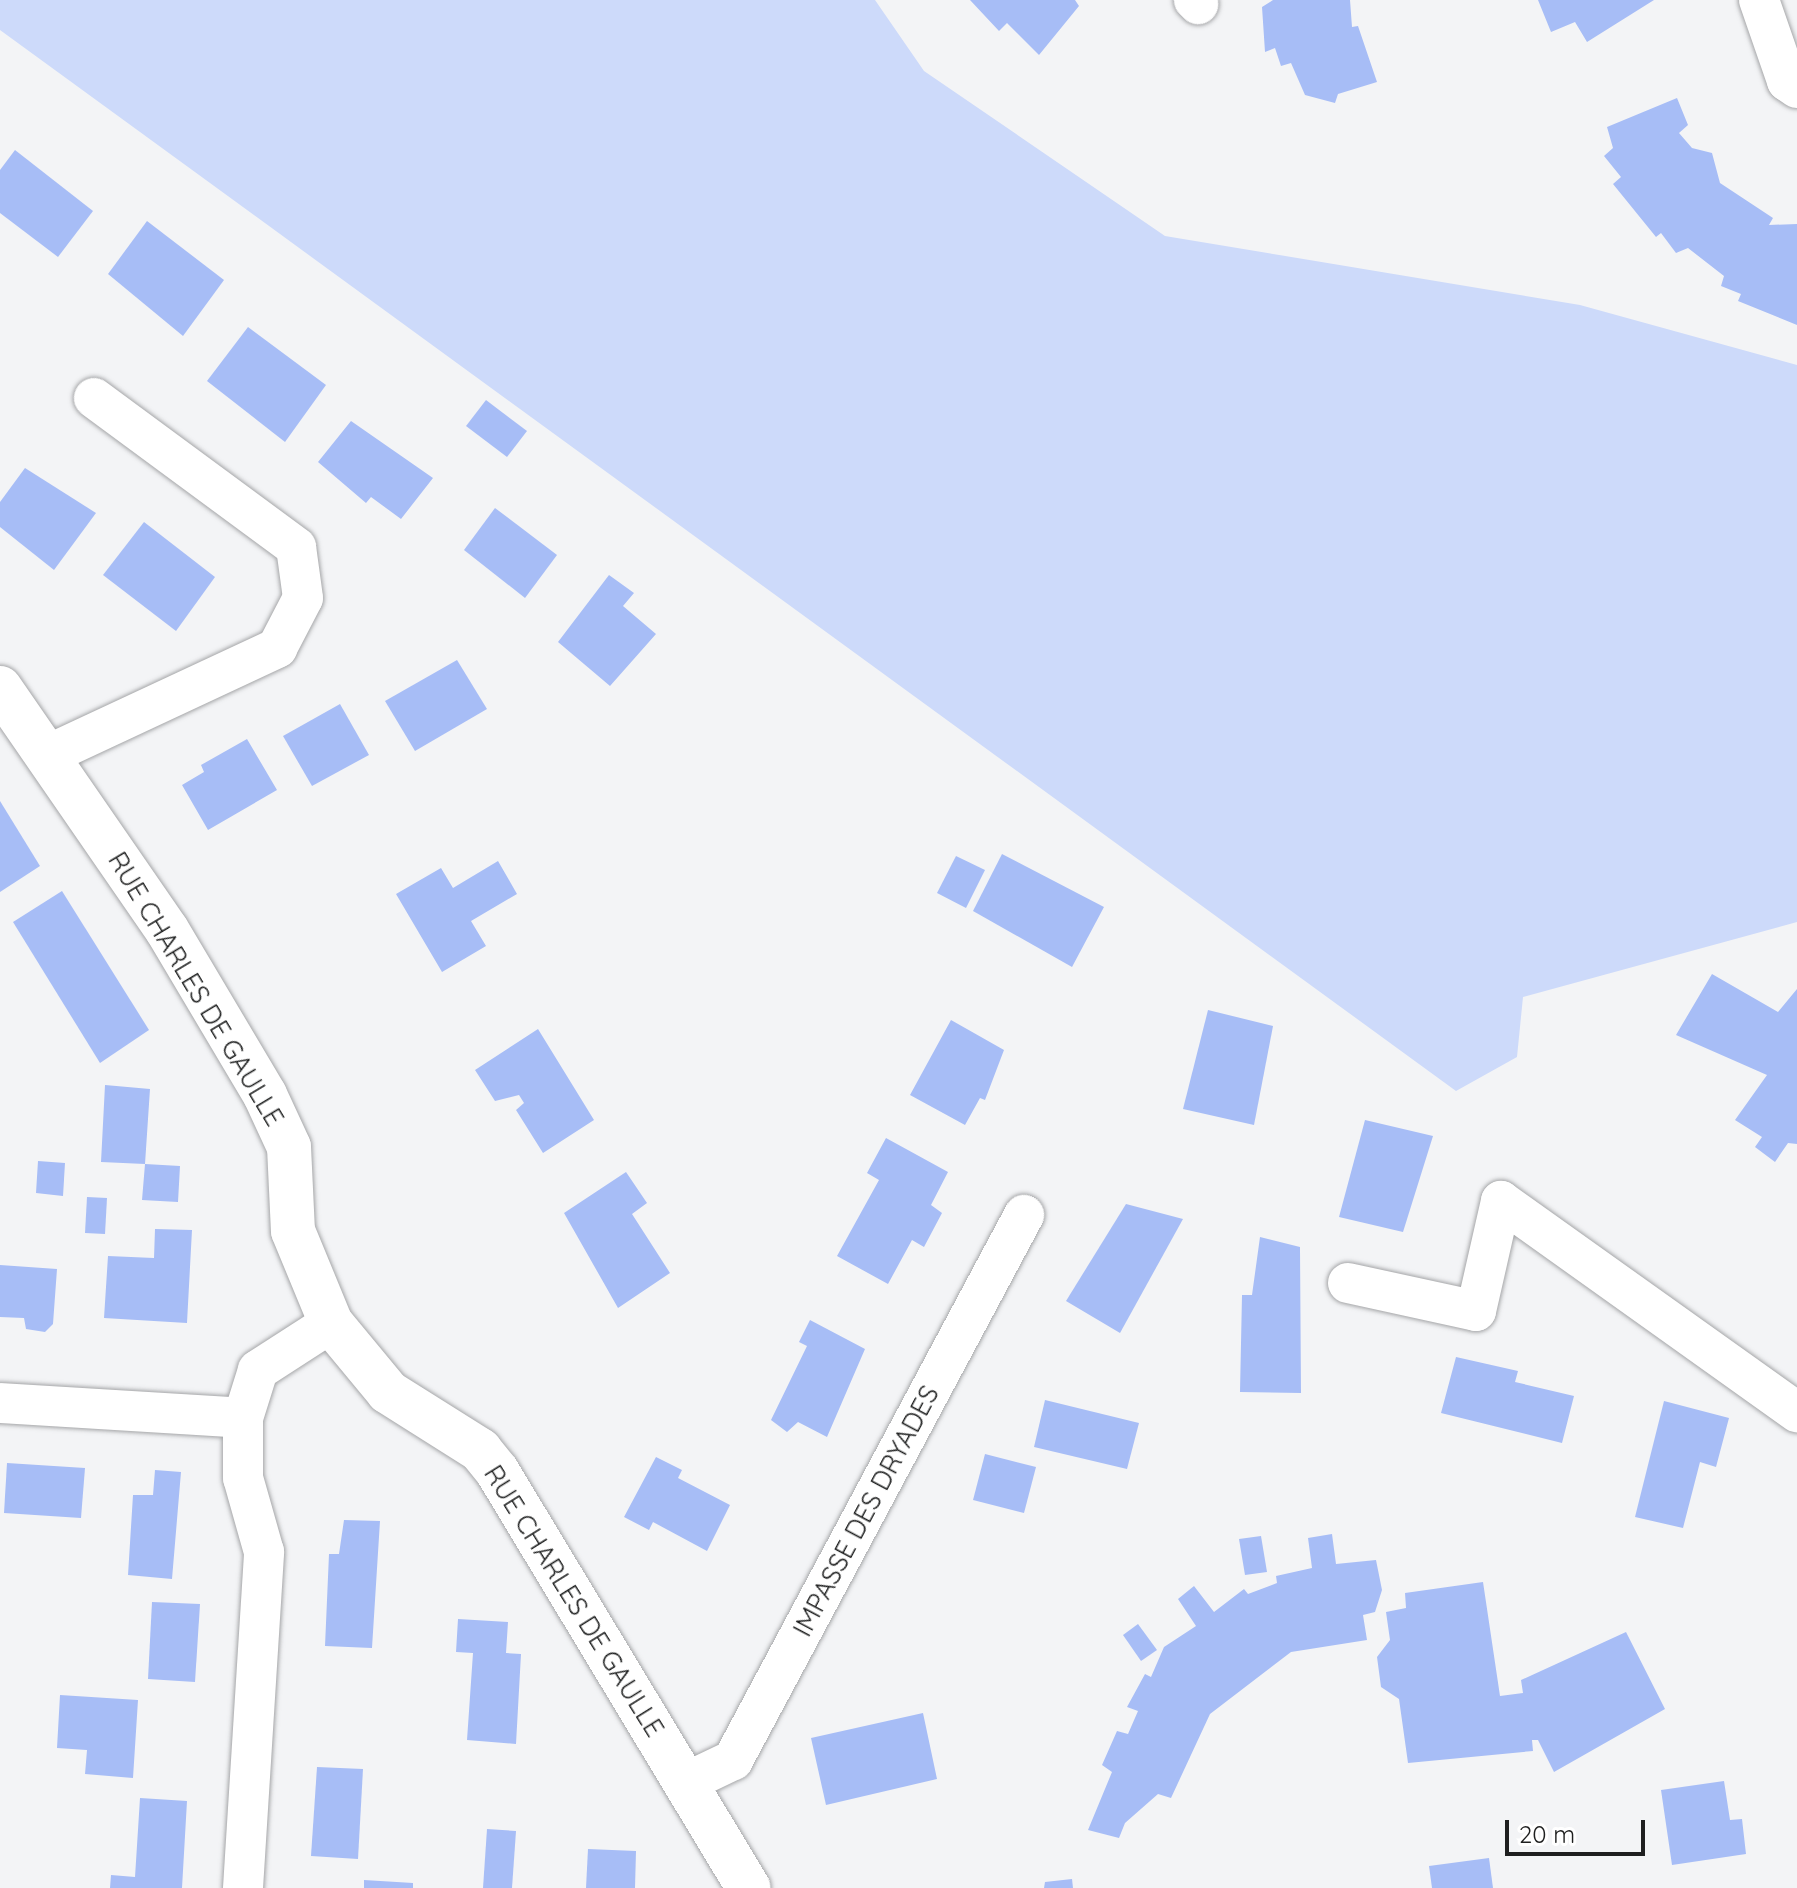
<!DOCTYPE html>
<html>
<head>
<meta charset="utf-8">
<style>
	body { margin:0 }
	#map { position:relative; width:1797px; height:1888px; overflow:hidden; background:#f3f4f6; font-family:Quicksand,sans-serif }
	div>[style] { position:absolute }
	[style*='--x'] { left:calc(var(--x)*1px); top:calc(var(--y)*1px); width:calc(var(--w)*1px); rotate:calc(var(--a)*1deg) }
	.green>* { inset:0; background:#cddafa }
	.building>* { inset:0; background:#a7bdf6 }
	.roads { filter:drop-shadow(0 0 2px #a5a6a8) drop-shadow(0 0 2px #a5a6a8) }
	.street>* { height:40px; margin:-20px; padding:0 20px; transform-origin:20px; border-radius:20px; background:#fff }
	.secondary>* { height:44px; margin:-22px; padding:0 22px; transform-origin:22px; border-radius:22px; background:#fff }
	span { translate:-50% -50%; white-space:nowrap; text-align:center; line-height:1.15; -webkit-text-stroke:6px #fff; paint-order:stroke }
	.street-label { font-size:26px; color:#1e1f1f }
	.scale { position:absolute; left:1505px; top:1820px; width:140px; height:36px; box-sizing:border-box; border:4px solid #1e1f1f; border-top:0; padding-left:10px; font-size:24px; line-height:28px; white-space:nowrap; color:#1e1f1f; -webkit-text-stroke:6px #fff; paint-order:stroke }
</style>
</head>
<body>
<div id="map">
	<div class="green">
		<i style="clip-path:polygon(0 0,875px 0,924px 71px,1165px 236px,1580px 305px,1797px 365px,1797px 922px,1523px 997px,1517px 1057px,1456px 1091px,0 30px)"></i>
	</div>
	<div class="building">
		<i style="clip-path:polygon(970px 0,1075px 0,1079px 6px,1039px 55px,1007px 23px,999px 31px)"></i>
		<i style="clip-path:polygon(1273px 0,1350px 0,1352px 27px,1358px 26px,1377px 82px,1338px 94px,1335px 103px,1305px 95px,1291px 63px,1281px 66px,1275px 48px,1265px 52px,1262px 7px)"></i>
		<i style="clip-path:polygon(1538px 0,1654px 0,1587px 42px,1575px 22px,1551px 32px)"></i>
		<i style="clip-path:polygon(1677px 98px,1688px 125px,1679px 133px,1692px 148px,1712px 153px,1720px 183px,1773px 218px,1769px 225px,1797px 224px,1797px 325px,1738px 301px,1741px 294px,1721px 286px,1724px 276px,1688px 248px,1676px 253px,1661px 233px,1656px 237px,1613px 184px,1621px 177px,1604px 156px,1613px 148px,1607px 127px)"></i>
		<i style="clip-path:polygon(15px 150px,93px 211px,58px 257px,0 213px,0 170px)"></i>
		<i style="clip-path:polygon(147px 221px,224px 280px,183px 336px,108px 274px)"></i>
		<i style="clip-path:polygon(248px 327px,326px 385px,285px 442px,207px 381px)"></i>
		<i style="clip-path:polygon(486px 400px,527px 431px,507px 457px,466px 426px)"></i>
		<i style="clip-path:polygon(351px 421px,433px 478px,401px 519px,371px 497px,366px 503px,318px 462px)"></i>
		<i style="clip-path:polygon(25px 468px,96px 513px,54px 570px,0 527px,0 502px)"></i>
		<i style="clip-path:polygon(495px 508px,557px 555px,525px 598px,464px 550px)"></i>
		<i style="clip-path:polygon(144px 522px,215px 577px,176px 631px,103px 575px)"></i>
		<i style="clip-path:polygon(609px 575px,634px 593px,623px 606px,656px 634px,610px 686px,558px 642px)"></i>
		<i style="clip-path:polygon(457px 660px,487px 709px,415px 751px,385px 701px)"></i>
		<i style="clip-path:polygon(340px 704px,369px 755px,312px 786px,283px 736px)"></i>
		<i style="clip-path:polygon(247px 739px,277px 790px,208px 830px,182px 785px,204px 772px,201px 765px)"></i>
		<i style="clip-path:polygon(0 801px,40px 866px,0 892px)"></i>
		<i style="clip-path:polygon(1002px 854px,1104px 907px,1072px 967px,973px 911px)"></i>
		<i style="clip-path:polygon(956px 856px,985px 870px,966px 908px,937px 893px)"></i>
		<i style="clip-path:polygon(498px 861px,517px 894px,471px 921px,486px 946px,442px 972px,396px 894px,441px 868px,453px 888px)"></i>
		<i style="clip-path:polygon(62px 891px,149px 1030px,100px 1063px,13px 922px)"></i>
		<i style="clip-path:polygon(1712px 974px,1778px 1012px,1797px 989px,1797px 1144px,1788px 1143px,1775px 1162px,1755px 1147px,1762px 1137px,1735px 1120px,1767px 1075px,1676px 1035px)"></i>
		<i style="clip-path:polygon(1208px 1010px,1273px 1026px,1254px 1125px,1183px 1109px)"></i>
		<i style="clip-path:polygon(951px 1020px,1004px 1050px,985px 1100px,980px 1098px,965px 1125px,910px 1095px)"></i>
		<i style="clip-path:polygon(538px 1029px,594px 1120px,543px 1153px,516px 1110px,524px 1103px,519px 1095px,495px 1101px,475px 1070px)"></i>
		<i style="clip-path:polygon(105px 1085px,150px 1089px,145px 1164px,180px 1166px,178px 1202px,142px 1200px,145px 1164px,101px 1162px)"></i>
		<i style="clip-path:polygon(1365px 1120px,1433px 1136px,1403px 1232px,1339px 1217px)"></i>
		<i style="clip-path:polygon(886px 1138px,948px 1172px,931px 1205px,942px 1213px,924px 1247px,912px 1240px,888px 1284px,837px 1256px,879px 1180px,867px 1173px)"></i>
		<i style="clip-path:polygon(38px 1161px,65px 1163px,63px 1196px,36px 1193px)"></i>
		<i style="clip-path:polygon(626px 1172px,647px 1203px,632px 1214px,670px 1273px,618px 1308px,564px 1213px)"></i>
		<i style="clip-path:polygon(87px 1197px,107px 1198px,105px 1234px,85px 1233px)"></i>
		<i style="clip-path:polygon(1126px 1204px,1183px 1219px,1120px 1333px,1066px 1301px)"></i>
		<i style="clip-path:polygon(155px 1229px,192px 1230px,187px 1323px,104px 1318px,108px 1256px,154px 1258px)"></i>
		<i style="clip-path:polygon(1260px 1237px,1300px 1247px,1301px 1393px,1240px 1392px,1242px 1295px,1252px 1295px)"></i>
		<i style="clip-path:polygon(0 1265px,57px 1269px,53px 1324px,45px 1332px,26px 1329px,24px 1318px,0 1317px)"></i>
		<i style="clip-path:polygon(810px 1320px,865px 1349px,827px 1437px,798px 1422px,787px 1432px,771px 1420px,807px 1346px,799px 1342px)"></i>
		<i style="clip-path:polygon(1456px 1357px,1518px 1371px,1515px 1382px,1574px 1396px,1562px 1443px,1441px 1413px)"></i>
		<i style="clip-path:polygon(1045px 1400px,1139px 1423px,1127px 1469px,1034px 1447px)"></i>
		<i style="clip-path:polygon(1664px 1401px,1729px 1418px,1716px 1467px,1700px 1462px,1683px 1528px,1635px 1517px)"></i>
		<i style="clip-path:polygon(985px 1454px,1036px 1467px,1024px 1513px,973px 1500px)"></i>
		<i style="clip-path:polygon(656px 1457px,682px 1470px,678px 1478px,730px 1505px,707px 1551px,653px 1522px,649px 1530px,624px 1517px)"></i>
		<i style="clip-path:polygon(7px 1463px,85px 1468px,81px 1518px,4px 1513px)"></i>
		<i style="clip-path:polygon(155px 1470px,181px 1472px,172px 1579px,128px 1575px,133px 1495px,153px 1495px)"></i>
		<i style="clip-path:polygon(344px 1520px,380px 1521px,372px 1648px,325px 1646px,329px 1554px,339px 1554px)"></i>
		<i style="clip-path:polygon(1332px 1534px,1336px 1564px,1376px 1560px,1382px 1590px,1375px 1612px,1363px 1615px,1367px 1640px,1291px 1652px,1210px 1714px,1171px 1798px,1158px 1794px,1125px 1823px,1119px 1838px,1088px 1830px,1112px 1772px,1102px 1765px,1117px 1731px,1128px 1734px,1138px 1711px,1127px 1707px,1145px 1674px,1151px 1677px,1164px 1647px,1196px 1626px,1178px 1599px,1194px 1586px,1214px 1612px,1244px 1589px,1248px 1594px,1277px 1583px,1276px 1576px,1312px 1568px,1308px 1538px)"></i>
		<i style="clip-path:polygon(1261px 1536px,1267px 1572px,1245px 1575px,1239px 1539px)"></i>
		<i style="clip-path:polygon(1483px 1582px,1500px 1696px,1523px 1693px,1521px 1680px,1626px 1632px,1665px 1709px,1554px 1772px,1538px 1740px,1532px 1740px,1533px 1751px,1408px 1763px,1399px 1699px,1381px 1687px,1377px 1657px,1390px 1640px,1386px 1612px,1406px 1608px,1405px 1593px)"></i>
		<i style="clip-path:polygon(152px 1602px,200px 1604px,195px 1682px,148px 1679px)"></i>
		<i style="clip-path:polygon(458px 1619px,508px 1622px,506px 1653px,521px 1654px,516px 1744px,467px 1740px,473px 1653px,456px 1652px)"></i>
		<i style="clip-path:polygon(1138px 1624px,1157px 1650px,1141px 1661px,1123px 1635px)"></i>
		<i style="clip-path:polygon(60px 1695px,138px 1700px,133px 1778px,85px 1774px,87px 1750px,57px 1748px)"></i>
		<i style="clip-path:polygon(923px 1713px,937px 1779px,826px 1805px,811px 1738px)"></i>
		<i style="clip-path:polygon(317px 1767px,363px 1769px,358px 1859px,311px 1856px)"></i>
		<i style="clip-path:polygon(1724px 1781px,1730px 1820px,1742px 1819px,1746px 1854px,1672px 1865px,1661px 1790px)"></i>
		<i style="clip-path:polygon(140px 1798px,187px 1801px,182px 1888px,110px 1888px,111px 1875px,135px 1877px)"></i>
		<i style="clip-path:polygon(487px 1829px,516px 1831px,512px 1888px,483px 1888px)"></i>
		<i style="clip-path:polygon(588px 1849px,636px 1851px,635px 1888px,586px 1888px)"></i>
		<i style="clip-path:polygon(1489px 1858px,1493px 1888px,1432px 1888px,1429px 1866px)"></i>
		<i style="clip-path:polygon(1072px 1879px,1073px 1888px,1044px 1888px,1045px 1882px)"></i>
		<i style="clip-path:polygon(364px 1880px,413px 1883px,413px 1888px,364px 1888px)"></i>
	</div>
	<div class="roads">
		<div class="street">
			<i style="--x:1194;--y:0;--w:6;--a:45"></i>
			<i style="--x:1759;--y:0;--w:86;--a:70.9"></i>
			<i style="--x:1787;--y:81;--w:12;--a:35"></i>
			<i style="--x:50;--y:754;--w:251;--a:-25"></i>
			<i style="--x:277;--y:648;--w:56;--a:-62.5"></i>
			<i style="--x:303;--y:598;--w:51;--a:-97.8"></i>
			<i style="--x:296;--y:547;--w:251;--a:-143.6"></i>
			<i style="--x:1348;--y:1283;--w:131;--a:12.3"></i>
			<i style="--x:1476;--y:1311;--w:113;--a:-77.2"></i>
			<i style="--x:1501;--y:1201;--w:364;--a:35.5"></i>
			<i style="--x:0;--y:1403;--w:243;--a:3.5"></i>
			<i style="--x:685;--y:1783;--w:53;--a:-25.6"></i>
			<i style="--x:733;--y:1760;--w:618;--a:-61.9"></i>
			<i style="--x:243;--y:1888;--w:337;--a:-86.4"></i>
			<i style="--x:264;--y:1552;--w:77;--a:-105.8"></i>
			<i style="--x:243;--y:1478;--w:60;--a:-90"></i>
			<i style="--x:243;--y:1418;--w:50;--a:-72.6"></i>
			<i style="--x:258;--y:1370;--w:87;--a:-32.8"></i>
		</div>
		<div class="secondary">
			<i style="--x:0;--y:688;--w:294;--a:55.4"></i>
			<i style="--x:167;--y:930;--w:192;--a:59.3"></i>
			<i style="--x:265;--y:1095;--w:57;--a:65.2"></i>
			<i style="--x:289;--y:1147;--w:84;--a:87.3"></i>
			<i style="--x:293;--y:1231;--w:100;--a:67.6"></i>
			<i style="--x:331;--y:1323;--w:89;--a:50.4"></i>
			<i style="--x:388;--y:1392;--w:109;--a:32.2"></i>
			<i style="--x:480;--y:1450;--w:27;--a:51"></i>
			<i style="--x:497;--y:1471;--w:487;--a:58.9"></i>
		</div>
	</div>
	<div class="street-label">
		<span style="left:196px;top:989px;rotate:59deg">RUE CHARLES DE GAULLE</span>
		<span style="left:866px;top:1511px;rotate:-62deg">IMPASSE DES DRYADES</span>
		<span style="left:574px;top:1601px;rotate:58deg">RUE CHARLES DE GAULLE</span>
	</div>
	<div class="scale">20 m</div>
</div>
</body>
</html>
